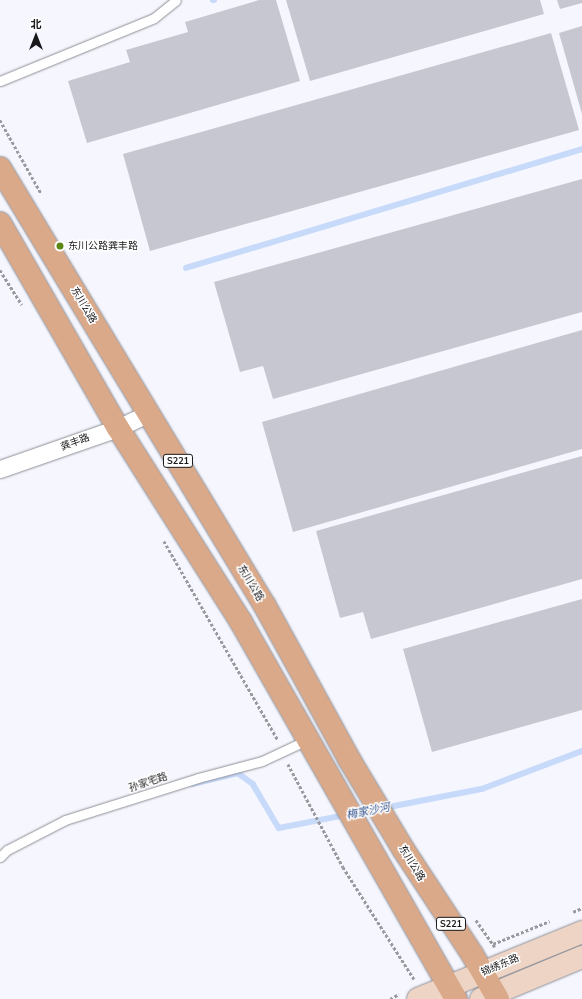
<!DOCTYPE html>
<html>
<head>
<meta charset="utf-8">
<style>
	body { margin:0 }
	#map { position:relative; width:582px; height:999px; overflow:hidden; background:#f6f7fe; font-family:Mulish,"Noto Sans SC",sans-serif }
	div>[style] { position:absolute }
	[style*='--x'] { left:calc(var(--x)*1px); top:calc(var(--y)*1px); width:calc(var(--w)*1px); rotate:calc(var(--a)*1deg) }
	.stream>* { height:5.5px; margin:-2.75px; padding:0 2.75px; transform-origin:2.75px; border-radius:2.75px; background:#c7dafa }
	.building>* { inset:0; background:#c6c7d0 }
	.path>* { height:2.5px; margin-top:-1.25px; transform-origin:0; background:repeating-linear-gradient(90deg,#99999e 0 3px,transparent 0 5px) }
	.roads { filter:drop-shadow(0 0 1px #8d8e96) drop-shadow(0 0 1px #8d8e96) }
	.lane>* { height:9px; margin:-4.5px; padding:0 4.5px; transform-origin:4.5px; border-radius:4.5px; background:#fff }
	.street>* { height:17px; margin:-8.5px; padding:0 8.5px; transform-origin:8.5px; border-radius:8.5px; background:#fff }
	.secondary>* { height:22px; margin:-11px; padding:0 11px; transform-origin:11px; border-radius:11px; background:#edd4c4 }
	.primary>* { height:22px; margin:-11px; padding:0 11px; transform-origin:11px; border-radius:11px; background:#daa989 }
	.dots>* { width:11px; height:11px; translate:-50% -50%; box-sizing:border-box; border:2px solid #fff; border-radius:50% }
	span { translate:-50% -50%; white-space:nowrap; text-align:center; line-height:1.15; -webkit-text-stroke:3px #fff; paint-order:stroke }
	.shield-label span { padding:1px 3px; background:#fff; border:1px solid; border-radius:3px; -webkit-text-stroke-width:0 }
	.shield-label { font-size:9px; color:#19191c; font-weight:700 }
	.poi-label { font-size:10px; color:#19191c }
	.left { translate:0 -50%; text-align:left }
	.street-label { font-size:10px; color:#19191c }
	.water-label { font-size:11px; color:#244785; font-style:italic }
	.north { position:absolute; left:16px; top:16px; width:40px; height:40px; -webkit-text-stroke:3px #fff; paint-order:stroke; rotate:0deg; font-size:11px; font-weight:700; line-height:16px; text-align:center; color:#19191c }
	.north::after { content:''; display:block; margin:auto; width:14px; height:18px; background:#19191c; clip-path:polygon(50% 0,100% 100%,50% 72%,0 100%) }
</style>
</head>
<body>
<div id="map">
	<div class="stream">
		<i style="--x:213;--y:0;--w:1;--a:0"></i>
		<i style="--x:186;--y:268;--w:413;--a:-16.7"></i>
		<i style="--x:192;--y:784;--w:47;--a:-13.4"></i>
		<i style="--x:238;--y:773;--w:19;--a:36"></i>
		<i style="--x:253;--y:784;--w:51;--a:59.4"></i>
		<i style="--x:279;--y:828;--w:68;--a:-11"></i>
		<i style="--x:384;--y:808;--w:100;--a:-11"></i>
		<i style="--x:482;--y:789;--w:107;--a:-20.8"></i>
		<i style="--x:355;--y:813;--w:19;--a:-9"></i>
	</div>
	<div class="building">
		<i style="clip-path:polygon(259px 0,276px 0,300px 81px,87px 143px,68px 81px,130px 62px,126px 50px,188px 32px,185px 22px)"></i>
		<i style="clip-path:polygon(286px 0,540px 0,544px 14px,310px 81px)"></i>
		<i style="clip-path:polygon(557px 0,582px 0,582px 3px,560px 9px)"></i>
		<i style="clip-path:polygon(582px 26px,582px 114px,559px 33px)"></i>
		<i style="clip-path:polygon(551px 33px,579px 130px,150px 251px,123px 154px)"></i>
		<i style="clip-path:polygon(582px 179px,582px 312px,273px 399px,263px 366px,240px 372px,214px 282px)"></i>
		<i style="clip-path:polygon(582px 330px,582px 449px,293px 532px,262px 422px)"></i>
		<i style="clip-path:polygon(582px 456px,582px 579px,371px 639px,363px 612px,340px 618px,316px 531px)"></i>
		<i style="clip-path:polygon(582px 599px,582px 710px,432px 752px,403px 649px)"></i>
	</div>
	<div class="path">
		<i style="--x:0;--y:120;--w:84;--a:60.7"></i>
		<i style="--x:0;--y:270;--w:41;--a:57.8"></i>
		<i style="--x:164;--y:541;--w:229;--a:60.2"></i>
		<i style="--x:288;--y:764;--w:117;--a:61.9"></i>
		<i style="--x:343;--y:867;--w:133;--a:57.6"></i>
		<i style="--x:573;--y:912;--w:10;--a:-24"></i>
		<i style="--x:476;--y:920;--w:33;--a:55"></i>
		<i style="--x:493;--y:944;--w:61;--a:-22"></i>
		<i style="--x:390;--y:999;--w:10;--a:-29"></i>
	</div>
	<div class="roads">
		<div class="lane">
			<i style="--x:0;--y:81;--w:166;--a:-22.2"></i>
			<i style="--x:154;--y:18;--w:28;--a:-39"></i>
			<i style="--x:0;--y:857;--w:10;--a:-45"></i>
			<i style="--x:7;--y:850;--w:65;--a:-27.3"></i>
			<i style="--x:65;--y:820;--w:139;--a:-17.5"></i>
			<i style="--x:198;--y:778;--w:66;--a:-14.9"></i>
			<i style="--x:262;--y:761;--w:50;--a:-25"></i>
		</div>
		<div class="street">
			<i style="--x:0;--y:469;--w:125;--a:-19.2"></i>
			<i style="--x:118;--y:428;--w:34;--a:-26"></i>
		</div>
		<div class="secondary">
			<i style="--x:418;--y:999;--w:177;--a:-22.2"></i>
			<i style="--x:481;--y:999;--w:109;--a:-22.6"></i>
		</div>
		<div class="primary">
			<i style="--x:0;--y:168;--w:512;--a:58.83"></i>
			<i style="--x:265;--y:606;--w:175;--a:61.2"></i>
			<i style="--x:349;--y:759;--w:105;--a:59"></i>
			<i style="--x:403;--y:849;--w:126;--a:56.7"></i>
			<i style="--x:472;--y:954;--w:52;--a:60"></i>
			<i style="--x:0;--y:223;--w:237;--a:60.1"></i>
			<i style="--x:118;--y:428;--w:230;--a:57.6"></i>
			<i style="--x:241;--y:622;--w:434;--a:60.3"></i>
		</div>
	</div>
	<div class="dots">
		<i style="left:60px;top:246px;background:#5b8717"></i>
	</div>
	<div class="shield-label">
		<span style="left:178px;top:461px">S221</span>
		<span style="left:451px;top:924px">S221</span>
	</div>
	<div class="poi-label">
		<span class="left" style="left:68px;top:246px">东川公路龚丰路</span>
	</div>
	<div class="street-label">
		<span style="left:84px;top:305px;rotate:59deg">东川公路</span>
		<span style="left:75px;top:442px;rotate:-20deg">龚丰路</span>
		<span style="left:251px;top:583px;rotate:59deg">东川公路</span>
		<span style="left:148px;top:782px;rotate:-18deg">孙家宅路</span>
		<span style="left:412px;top:863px;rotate:58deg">东川公路</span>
		<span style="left:500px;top:965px;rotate:-23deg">锦绣东路</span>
	</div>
	<div class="water-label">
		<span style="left:368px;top:811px;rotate:-11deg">梅家沙河</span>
	</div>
	<div class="north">北</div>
</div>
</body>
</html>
